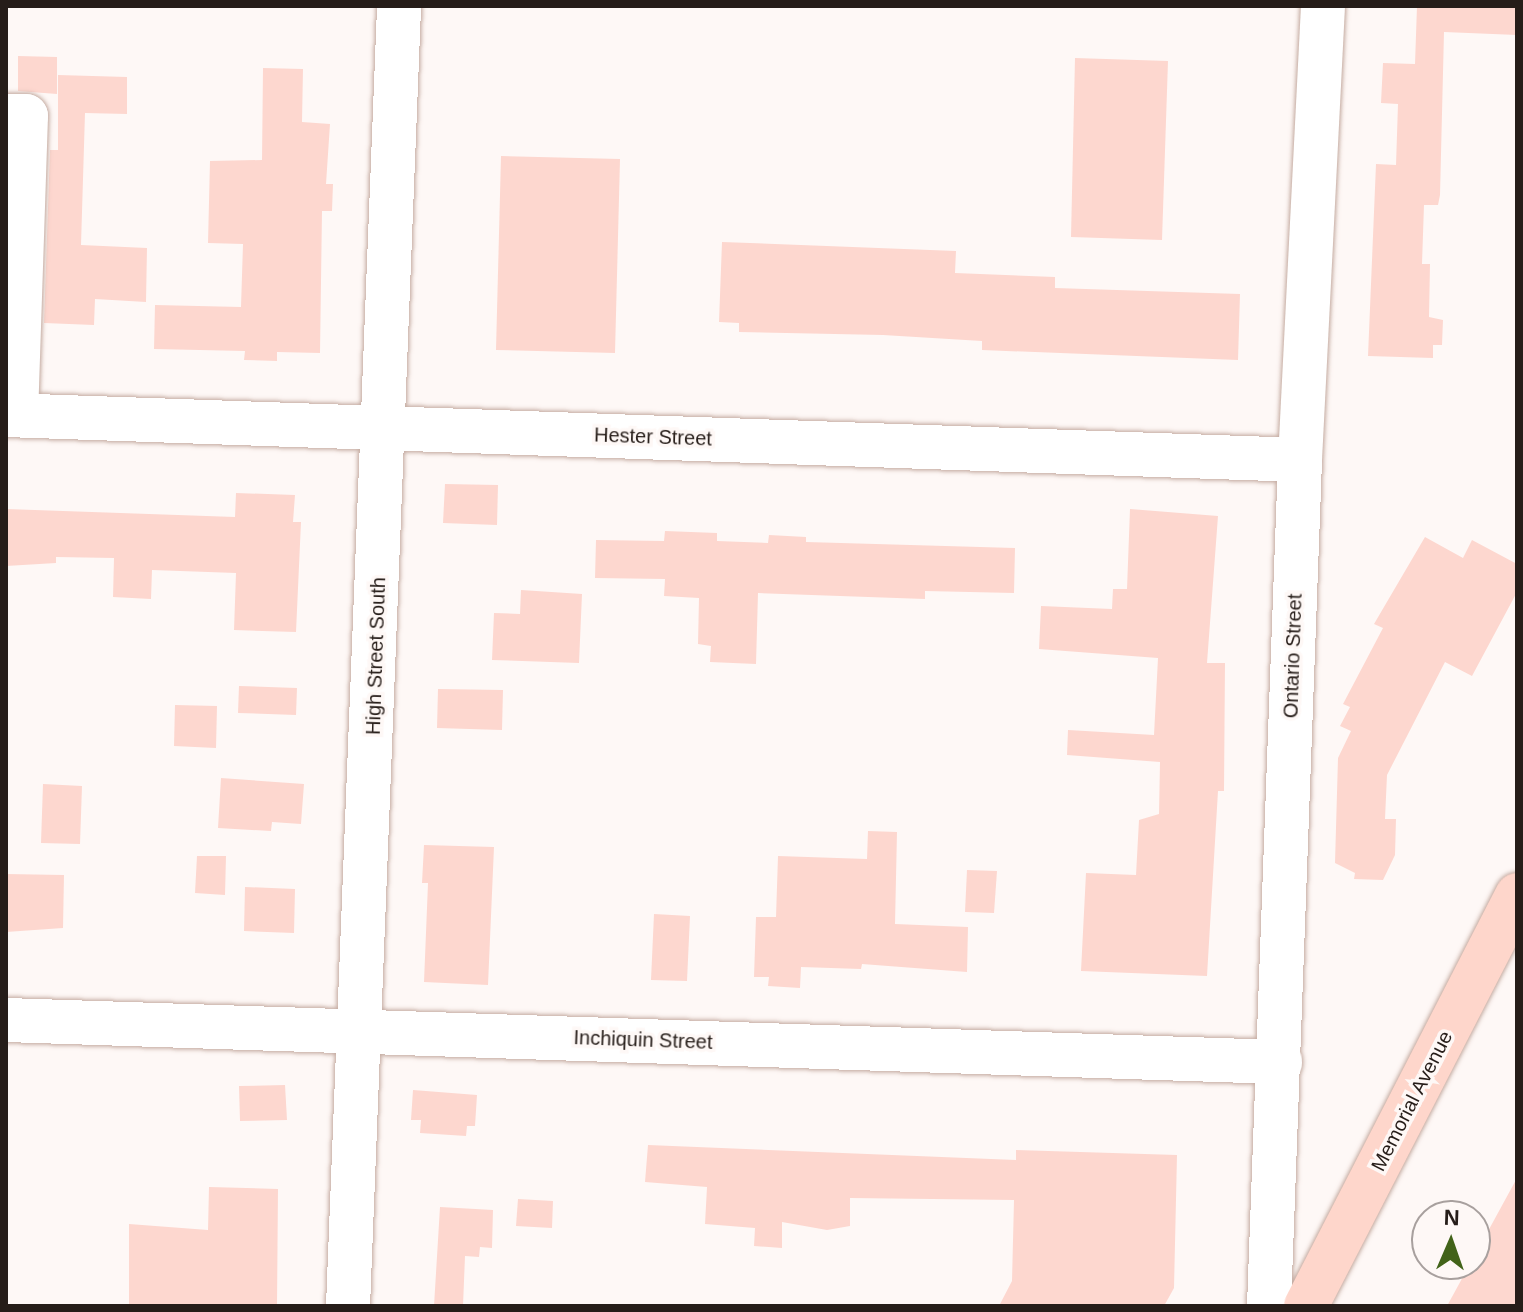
<!DOCTYPE html>
<html>
<head>
<meta charset="utf-8">
<style>
	body { margin:0 }
	#map { position:relative; width:1523px; height:1312px; overflow:hidden; background:#fef8f6; font-family:Helvetica,sans-serif }
	div>[style] { position:absolute }
	[style*='--x'] { left:calc(var(--x)*1px); top:calc(var(--y)*1px); width:calc(var(--w)*1px); rotate:calc(var(--a)*1deg) }
	.building>* { inset:0; background:#fdd7cf }
	.roads { filter:drop-shadow(0 0 2px #c5aca2) drop-shadow(0 0 2px #c5aca2) }
	.minor>* { height:44px; margin:-22px; padding:0 22px; transform-origin:22px; border-radius:22px; background:#fff }
	.major>* { height:44px; margin:-22px; padding:0 22px; transform-origin:22px; border-radius:22px; background:#fed6cb }
	span { translate:-50% -50%; white-space:nowrap; text-align:center; line-height:1.15; -webkit-text-stroke:7px #fef8f6; paint-order:stroke }
	.street-label { font-size:20px; color:#261d19 }
	.frame { position:absolute; inset:0; border:8px solid #261d19; pointer-events:none }
	.north { position:absolute; left:1411px; top:1200px; width:80px; height:80px; box-sizing:border-box; background:#fef8f6; border:2px solid #a8a09e; border-radius:50%; rotate:2deg; font-size:22px; font-weight:700; line-height:32px; text-align:center; color:#261d19 }
	.north::after { content:''; display:block; margin:auto; width:28px; height:36px; background:#426319; clip-path:polygon(50% 0,100% 100%,50% 72%,0 100%) }
</style>
</head>
<body>
<div id="map">
	<div class="building">
		<i style="clip-path:polygon(1417px 6px,1517px 6px,1517px 35px,1444px 32px,1440px 195px,1438px 205px,1424px 205px,1422px 264px,1430px 264px,1429px 317px,1443px 320px,1442px 345px,1433px 345px,1433px 358px,1368px 356px,1376px 164px,1396px 165px,1398px 104px,1381px 103px,1383px 63px,1415px 64px)"></i>
		<i style="clip-path:polygon(18px 56px,57px 57px,57px 94px,18px 91px)"></i>
		<i style="clip-path:polygon(1075px 58px,1168px 61px,1162px 240px,1071px 237px)"></i>
		<i style="clip-path:polygon(263px 68px,303px 69px,302px 122px,330px 124px,326px 184px,333px 184px,332px 211px,322px 211px,320px 353px,277px 352px,277px 361px,244px 360px,245px 351px,154px 349px,155px 305px,241px 307px,243px 244px,208px 243px,210px 161px,262px 160px)"></i>
		<i style="clip-path:polygon(58px 75px,127px 77px,127px 114px,85px 113px,81px 245px,147px 248px,146px 302px,95px 299px,94px 325px,44px 323px,50px 150px,58px 150px)"></i>
		<i style="clip-path:polygon(501px 156px,620px 159px,615px 353px,496px 350px)"></i>
		<i style="clip-path:polygon(722px 242px,956px 251px,955px 273px,1055px 277px,1055px 288px,1240px 294px,1238px 360px,982px 350px,982px 341px,883px 335px,739px 332px,739px 323px,719px 322px)"></i>
		<i style="clip-path:polygon(445px 484px,498px 485px,497px 525px,443px 523px)"></i>
		<i style="clip-path:polygon(236px 493px,295px 495px,293px 522px,301px 522px,296px 632px,234px 630px,236px 573px,152px 570px,151px 599px,113px 597px,114px 558px,56px 557px,56px 563px,6px 566px,6px 509px,235px 517px)"></i>
		<i style="clip-path:polygon(1130px 509px,1218px 516px,1207px 663px,1225px 663px,1224px 791px,1218px 791px,1207px 976px,1081px 971px,1086px 873px,1136px 875px,1139px 820px,1159px 814px,1160px 762px,1067px 755px,1068px 730px,1154px 735px,1158px 658px,1039px 649px,1041px 606px,1112px 609px,1113px 589px,1127px 589px)"></i>
		<i style="clip-path:polygon(665px 531px,717px 533px,717px 541px,768px 543px,769px 535px,806px 537px,806px 542px,1015px 548px,1014px 593px,925px 591px,925px 599px,758px 593px,756px 664px,710px 662px,711px 646px,698px 644px,699px 598px,664px 596px,665px 579px,595px 578px,596px 540px,664px 541px)"></i>
		<i style="clip-path:polygon(1425px 537px,1463px 558px,1472px 540px,1517px 564px,1517px 592px,1472px 676px,1445px 662px,1387px 775px,1385px 819px,1396px 819px,1395px 855px,1383px 880px,1354px 879px,1355px 873px,1335px 863px,1338px 758px,1351px 731px,1340px 726px,1350px 707px,1343px 704px,1383px 628px,1374px 624px)"></i>
		<i style="clip-path:polygon(521px 590px,582px 594px,579px 663px,492px 660px,494px 613px,520px 614px)"></i>
		<i style="clip-path:polygon(239px 686px,297px 688px,296px 715px,238px 713px)"></i>
		<i style="clip-path:polygon(438px 689px,503px 690px,502px 730px,437px 728px)"></i>
		<i style="clip-path:polygon(175px 705px,217px 706px,216px 748px,174px 746px)"></i>
		<i style="clip-path:polygon(221px 778px,304px 784px,301px 824px,272px 822px,271px 831px,218px 828px)"></i>
		<i style="clip-path:polygon(43px 784px,82px 786px,80px 844px,41px 843px)"></i>
		<i style="clip-path:polygon(868px 831px,897px 832px,895px 924px,968px 927px,967px 972px,862px 964px,861px 969px,801px 967px,800px 988px,768px 986px,769px 977px,754px 977px,756px 917px,776px 917px,778px 856px,867px 859px)"></i>
		<i style="clip-path:polygon(424px 845px,494px 847px,488px 985px,424px 982px,428px 883px,422px 883px)"></i>
		<i style="clip-path:polygon(197px 856px,226px 856px,225px 895px,195px 893px)"></i>
		<i style="clip-path:polygon(967px 870px,997px 871px,994px 913px,965px 912px)"></i>
		<i style="clip-path:polygon(6px 874px,64px 875px,63px 928px,6px 932px)"></i>
		<i style="clip-path:polygon(245px 887px,295px 889px,294px 933px,244px 931px)"></i>
		<i style="clip-path:polygon(654px 914px,690px 916px,687px 981px,651px 980px)"></i>
		<i style="clip-path:polygon(285px 1085px,287px 1120px,240px 1121px,239px 1086px)"></i>
		<i style="clip-path:polygon(413px 1090px,477px 1095px,475px 1126px,467px 1126px,466px 1136px,420px 1133px,421px 1120px,411px 1120px)"></i>
		<i style="clip-path:polygon(648px 1145px,1016px 1160px,1016px 1150px,1177px 1155px,1174px 1288px,1164px 1306px,999px 1306px,1012px 1281px,1014px 1200px,850px 1198px,850px 1226px,827px 1230px,782px 1222px,782px 1248px,754px 1246px,755px 1228px,705px 1224px,707px 1187px,645px 1182px)"></i>
		<i style="clip-path:polygon(1517px 1178px,1517px 1306px,1447px 1306px,1470px 1264px,1475px 1264px,1475px 1255px)"></i>
		<i style="clip-path:polygon(209px 1187px,278px 1189px,277px 1306px,129px 1306px,129px 1224px,208px 1230px)"></i>
		<i style="clip-path:polygon(518px 1199px,553px 1201px,552px 1228px,516px 1226px)"></i>
		<i style="clip-path:polygon(440px 1207px,493px 1210px,492px 1248px,480px 1247px,479px 1257px,465px 1256px,463px 1306px,434px 1306px)"></i>
	</div>
	<div class="roads">
		<div class="minor">
			<i style="--x:6;--y:116;--w:20;--a:0"></i>
			<i style="--x:26;--y:116;--w:299;--a:91.9"></i>
			<i style="--x:6;--y:415;--w:1295;--a:1.99"></i>
			<i style="--x:6;--y:1020;--w:1275;--a:1.89"></i>
			<i style="--x:348;--y:1306;--w:1301;--a:-87.75"></i>
			<i style="--x:1269;--y:1306;--w:847;--a:-87.9"></i>
			<i style="--x:1300;--y:460;--w:455;--a:-87.1"></i>
		</div>
		<div class="major">
			<i style="--x:1306;--y:1306;--w:462;--a:-62.8"></i>
		</div>
	</div>
	<div class="street-label">
		<span style="left:653px;top:437px;rotate:2deg">Hester Street</span>
		<span style="left:376px;top:656px;rotate:-88deg">High Street South</span>
		<span style="left:1293px;top:656px;rotate:-88deg">Ontario Street</span>
		<span style="left:643px;top:1040px;rotate:2deg">Inchiquin Street</span>
		<span style="left:1412px;top:1101px;rotate:-63deg">Memorial Avenue</span>
	</div>
	<div class="frame"></div>
	<div class="north">N</div>
</div>
</body>
</html>
